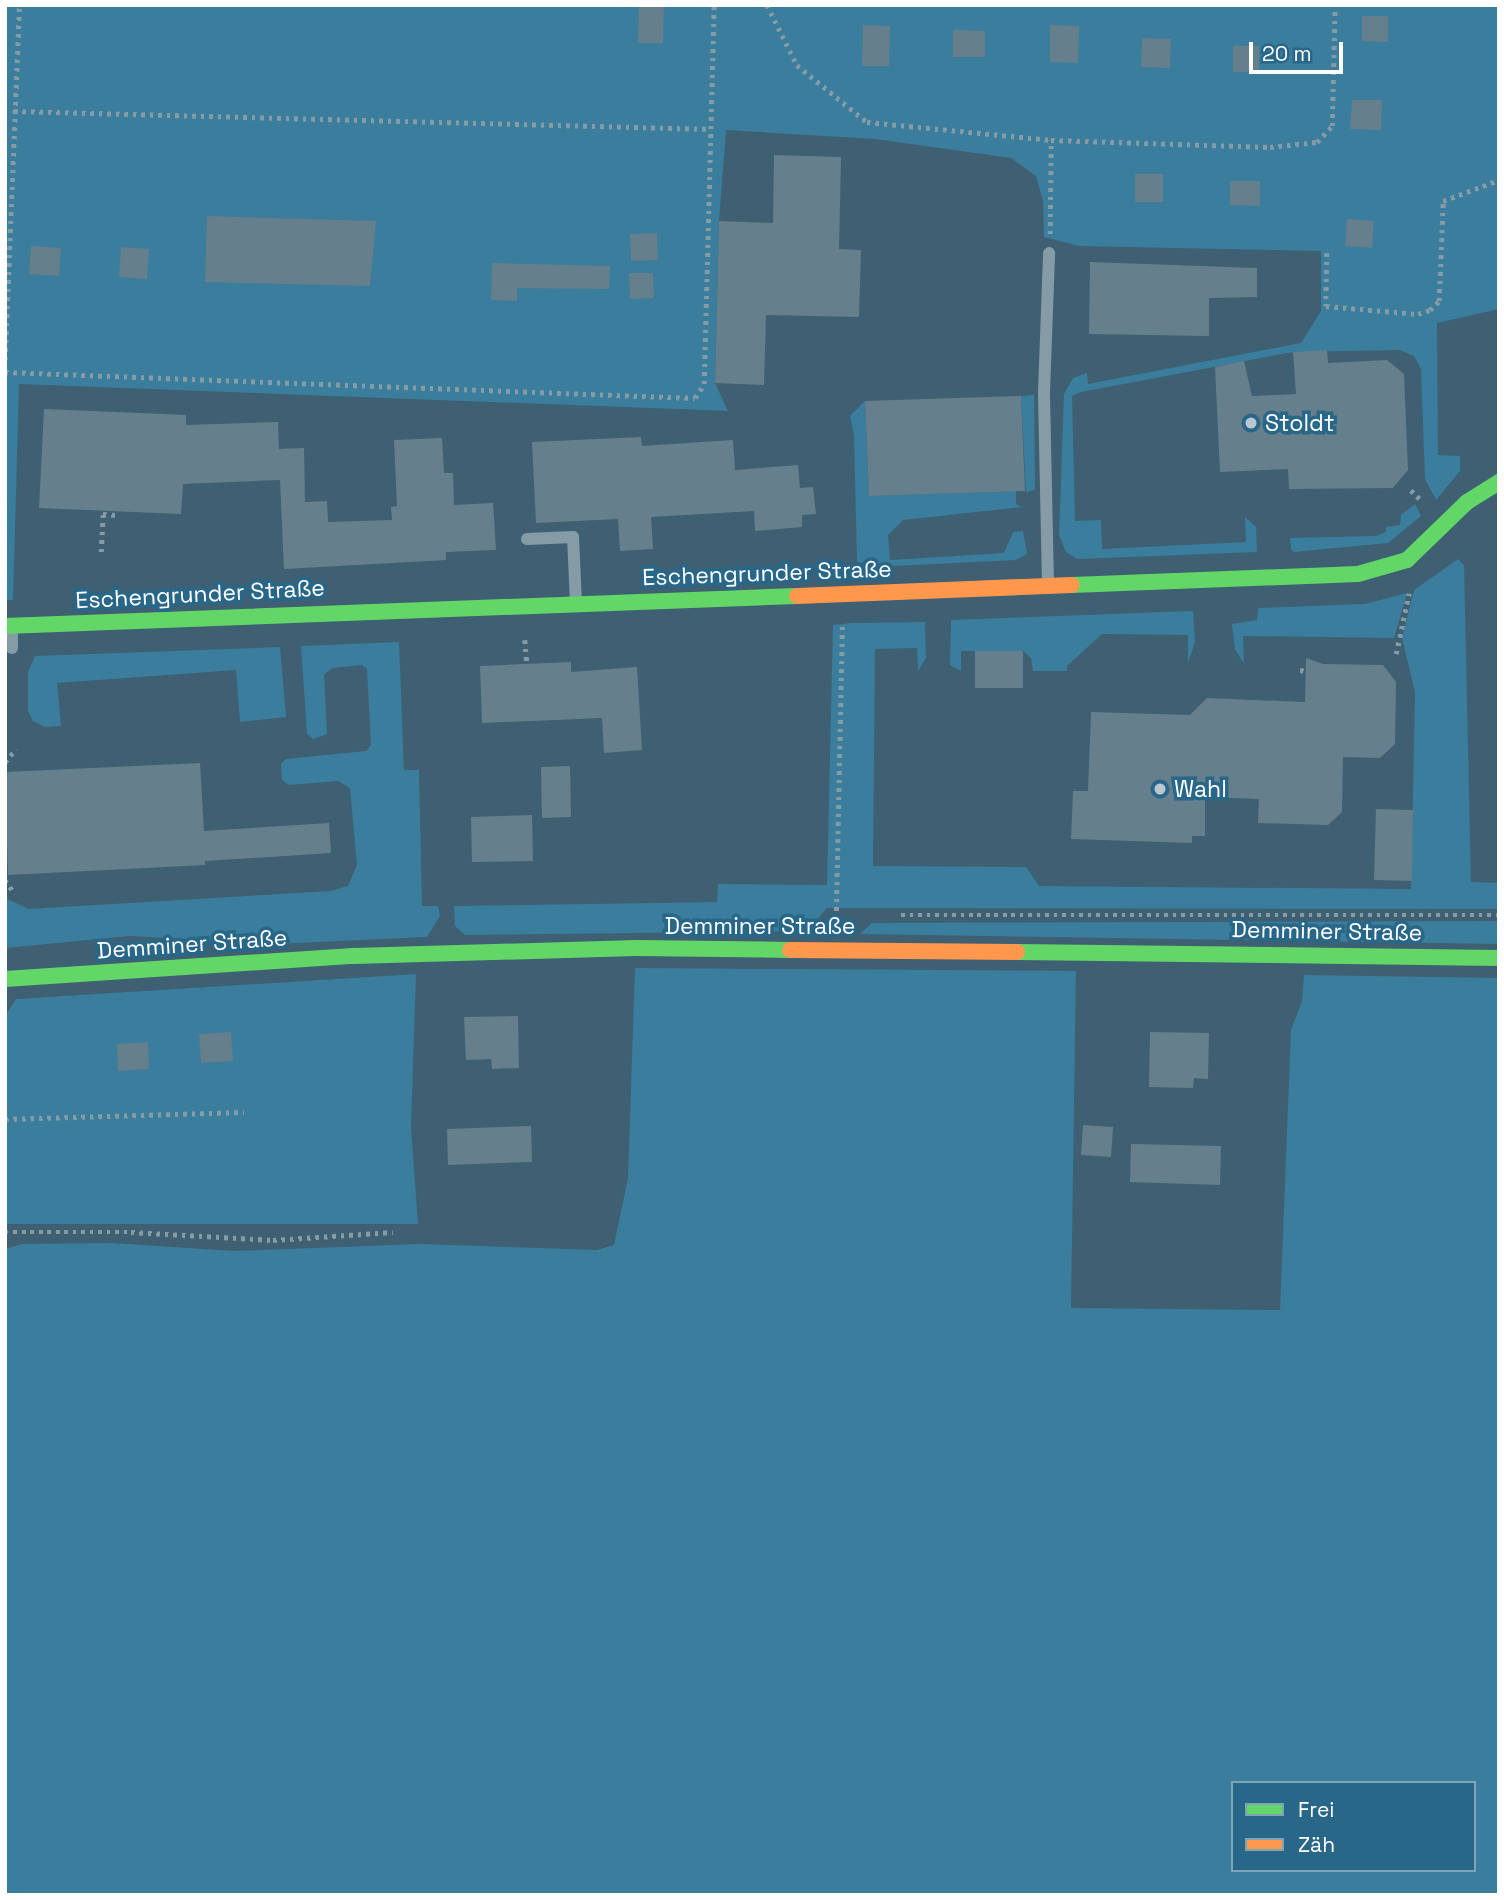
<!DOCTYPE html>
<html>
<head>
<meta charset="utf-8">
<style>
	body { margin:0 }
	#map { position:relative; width:1504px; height:1900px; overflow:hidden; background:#3e6072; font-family:"Space Grotesk",sans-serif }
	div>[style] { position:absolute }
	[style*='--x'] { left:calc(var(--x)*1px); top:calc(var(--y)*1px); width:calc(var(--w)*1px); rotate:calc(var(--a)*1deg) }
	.green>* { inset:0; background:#3b7d9c }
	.building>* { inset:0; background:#667f8c }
	.path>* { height:4.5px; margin-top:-2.25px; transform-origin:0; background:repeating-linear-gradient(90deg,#859ca7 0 3.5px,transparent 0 8.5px) }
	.lane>* { height:12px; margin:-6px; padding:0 6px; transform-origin:6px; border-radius:6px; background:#859ca7 }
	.fast>* { height:16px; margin:-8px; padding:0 8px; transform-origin:8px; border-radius:8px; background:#63d668 }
	.slow>* { height:16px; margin:-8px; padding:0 8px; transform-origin:8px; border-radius:8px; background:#ff974d }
	.dots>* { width:19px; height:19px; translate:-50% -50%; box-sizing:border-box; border:4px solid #286788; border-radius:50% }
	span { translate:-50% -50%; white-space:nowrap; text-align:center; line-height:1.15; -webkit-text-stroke:7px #286788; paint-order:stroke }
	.poi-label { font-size:23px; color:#fff }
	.left { translate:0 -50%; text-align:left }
	.street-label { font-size:23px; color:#fff }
	.frame { position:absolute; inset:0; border:7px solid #fff; pointer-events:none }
	.legend { position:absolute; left:1231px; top:1781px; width:245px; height:91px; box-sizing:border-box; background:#286788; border:2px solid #7ea4b8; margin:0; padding:9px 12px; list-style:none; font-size:21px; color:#fff }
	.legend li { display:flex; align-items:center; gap:14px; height:35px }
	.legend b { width:35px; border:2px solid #7ea4b8 }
	.scale { position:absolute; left:1249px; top:42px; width:94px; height:32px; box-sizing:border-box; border:4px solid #fff; border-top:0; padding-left:9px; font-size:21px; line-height:24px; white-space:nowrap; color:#fff; -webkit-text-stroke:5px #286788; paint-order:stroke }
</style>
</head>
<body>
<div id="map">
	<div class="green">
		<i style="clip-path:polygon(5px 5px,1499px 5px,1499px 309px,1437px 323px,1438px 455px,1460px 456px,1460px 471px,1436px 500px,1425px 479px,1421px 369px,1414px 356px,1400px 350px,1293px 352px,1081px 392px,1072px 396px,1075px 521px,1101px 520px,1102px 549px,1246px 542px,1245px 517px,1256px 527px,1257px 552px,1077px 559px,1066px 552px,1059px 535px,1064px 394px,1073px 378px,1087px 373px,1088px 384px,1301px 343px,1321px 311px,1321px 251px,1079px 246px,1044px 237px,1043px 201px,1036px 176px,1011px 158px,875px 139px,726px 130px,719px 221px,715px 383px,728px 411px,19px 384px,13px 600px,5px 600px)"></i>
		<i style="clip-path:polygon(1034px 395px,1035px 490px,1026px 492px,1021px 396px)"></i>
		<i style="clip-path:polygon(865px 401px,869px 496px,1016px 491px,1016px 504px,1022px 507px,903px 520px,888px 535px,890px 560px,1004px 553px,1013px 532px,1023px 531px,1027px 554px,1016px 560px,872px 567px,857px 561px,854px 435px,850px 416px)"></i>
		<i style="clip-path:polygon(1415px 504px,1421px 516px,1388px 543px,1294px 552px,1291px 549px,1290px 538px,1376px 536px,1386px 532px,1386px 527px,1400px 525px,1401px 515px)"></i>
		<i style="clip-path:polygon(1458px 559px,1464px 565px,1471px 882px,1499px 883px,1499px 909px,827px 908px,807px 931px,465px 935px,455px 926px,454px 906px,717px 902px,718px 884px,827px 885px,833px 625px,852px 623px,925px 622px,926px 658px,918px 671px,917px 648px,875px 649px,873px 866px,1026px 867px,1039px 886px,1411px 889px,1415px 692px,1402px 638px,1414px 590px)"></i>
		<i style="clip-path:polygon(1407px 593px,1394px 638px,1243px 636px,1244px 664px,1235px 649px,1232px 624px,1257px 620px,1258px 608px,1365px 604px)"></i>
		<i style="clip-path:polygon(1193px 611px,1195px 642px,1188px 663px,1188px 635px,1102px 634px,1067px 666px,1067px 671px,1033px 671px,1031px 658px,1023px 651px,961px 651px,961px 671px,950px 665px,951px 620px)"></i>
		<i style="clip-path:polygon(399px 642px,404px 770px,419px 770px,422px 906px,438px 906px,440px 916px,427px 937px,274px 944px,130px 936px,5px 948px,5px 898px,29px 909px,330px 891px,348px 886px,357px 865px,350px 788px,338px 781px,289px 785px,282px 780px,281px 764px,286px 759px,366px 751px,371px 745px,367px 669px,362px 665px,333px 668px,324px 674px,327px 734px,313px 739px,307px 734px,301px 646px)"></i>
		<i style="clip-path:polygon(280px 647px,286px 717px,240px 722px,236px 670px,57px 683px,61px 726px,45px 727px,33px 721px,28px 711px,28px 672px,35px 656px)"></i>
		<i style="clip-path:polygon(1499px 921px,1499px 944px,860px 934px,872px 923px)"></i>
		<i style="clip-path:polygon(evenodd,635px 968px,1076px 971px,1071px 1308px,1280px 1310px,1291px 1030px,1302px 1001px,1304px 975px,1499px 978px,1499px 1895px,5px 1895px,5px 1249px,22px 1244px,112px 1243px,233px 1251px,419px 1244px,597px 1250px,614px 1245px,628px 1178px,635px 968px,1233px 1783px,1474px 1783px,1474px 1870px,1233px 1870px,1233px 1783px)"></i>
		<i style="clip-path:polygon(416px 974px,411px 1128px,418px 1224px,5px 1224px,5px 1016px,16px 999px)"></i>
	</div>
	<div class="building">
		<i style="clip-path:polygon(639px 5px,664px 6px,663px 43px,638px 43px)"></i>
		<i style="clip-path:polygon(1362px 16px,1388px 16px,1388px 42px,1362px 41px)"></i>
		<i style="clip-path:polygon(863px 25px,890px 26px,889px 66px,862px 66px)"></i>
		<i style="clip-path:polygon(1050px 25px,1079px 26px,1078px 63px,1050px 62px)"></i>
		<i style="clip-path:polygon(953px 30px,985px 31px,985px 57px,953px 57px)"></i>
		<i style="clip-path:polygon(1142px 38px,1171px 39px,1170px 68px,1141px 67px)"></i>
		<i style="clip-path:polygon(1233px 46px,1259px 46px,1259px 72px,1233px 72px)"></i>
		<i style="clip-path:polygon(1352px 100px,1382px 100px,1381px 130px,1350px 129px)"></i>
		<i style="clip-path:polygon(774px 155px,841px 157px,839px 249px,861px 250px,859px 317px,766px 315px,764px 385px,715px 383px,719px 221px,773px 223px)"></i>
		<i style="clip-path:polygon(1135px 174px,1163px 174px,1163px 202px,1135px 202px)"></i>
		<i style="clip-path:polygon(1230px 181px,1260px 181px,1260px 206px,1230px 205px)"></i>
		<i style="clip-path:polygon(207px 216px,376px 221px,370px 286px,205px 282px)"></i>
		<i style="clip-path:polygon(1347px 219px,1374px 221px,1372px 248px,1345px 246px)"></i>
		<i style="clip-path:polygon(657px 233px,658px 260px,631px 261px,630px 234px)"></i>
		<i style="clip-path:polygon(31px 246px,61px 248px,59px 276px,29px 274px)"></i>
		<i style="clip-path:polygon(121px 247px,149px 249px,147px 279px,119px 277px)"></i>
		<i style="clip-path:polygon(1090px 262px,1257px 268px,1257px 297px,1209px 298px,1209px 336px,1089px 334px)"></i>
		<i style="clip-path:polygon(492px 263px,610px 266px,609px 289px,517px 288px,517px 301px,491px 300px)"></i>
		<i style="clip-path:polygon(629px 273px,653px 273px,654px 298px,630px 299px)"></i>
		<i style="clip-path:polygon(1327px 350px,1328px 363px,1387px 360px,1404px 374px,1408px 470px,1393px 488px,1289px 489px,1288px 469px,1220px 472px,1215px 367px,1244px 361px,1252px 396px,1296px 394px,1293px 352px)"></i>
		<i style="clip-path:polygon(1021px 396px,1025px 491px,869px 496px,865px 401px)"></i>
		<i style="clip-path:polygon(44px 409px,186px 415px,186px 425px,278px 422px,279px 449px,304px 448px,305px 502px,327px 501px,328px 522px,392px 520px,391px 507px,397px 506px,394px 440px,442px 438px,444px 473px,453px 473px,454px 505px,493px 503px,496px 550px,446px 552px,446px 560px,284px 569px,280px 480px,183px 484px,181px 514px,39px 508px)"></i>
		<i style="clip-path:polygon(641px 437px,642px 446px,733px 440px,735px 470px,798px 465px,800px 488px,813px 487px,816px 514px,802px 515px,802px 527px,755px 531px,754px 511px,651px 517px,653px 549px,620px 551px,618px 519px,536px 523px,532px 442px)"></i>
		<i style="clip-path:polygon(975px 651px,1023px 651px,1023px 688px,975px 688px)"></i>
		<i style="clip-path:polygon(1306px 658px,1323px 664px,1383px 665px,1396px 682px,1395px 744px,1380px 758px,1343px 757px,1342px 812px,1328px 825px,1258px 823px,1259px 799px,1205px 797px,1205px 836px,1192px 836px,1192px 843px,1071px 839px,1073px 791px,1088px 791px,1091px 712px,1190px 715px,1207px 698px,1305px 702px)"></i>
		<i style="clip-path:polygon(571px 662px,571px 672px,637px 667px,642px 750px,604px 753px,602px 718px,482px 723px,480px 666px)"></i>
		<i style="clip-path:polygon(200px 763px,204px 831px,329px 823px,331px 853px,205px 861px,205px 865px,8px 875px,5px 772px)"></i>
		<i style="clip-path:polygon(570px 766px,571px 817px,542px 818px,541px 767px)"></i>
		<i style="clip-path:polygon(1376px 809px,1413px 810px,1412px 881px,1374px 880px)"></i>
		<i style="clip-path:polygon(532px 815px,533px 861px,472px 862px,471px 817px)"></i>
		<i style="clip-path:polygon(518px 1016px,519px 1068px,492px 1069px,491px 1059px,466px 1060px,464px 1017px)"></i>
		<i style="clip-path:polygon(231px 1032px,233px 1061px,201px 1063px,199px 1034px)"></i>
		<i style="clip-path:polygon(1150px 1032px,1209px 1033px,1208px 1079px,1194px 1078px,1193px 1088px,1149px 1087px)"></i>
		<i style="clip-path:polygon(148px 1042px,149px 1069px,118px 1071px,117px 1044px)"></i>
		<i style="clip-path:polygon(1083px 1125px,1113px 1127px,1111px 1157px,1081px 1155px)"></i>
		<i style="clip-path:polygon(531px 1126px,532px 1162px,448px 1165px,447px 1129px)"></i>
		<i style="clip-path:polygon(1131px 1144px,1221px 1146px,1220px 1185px,1130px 1182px)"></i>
	</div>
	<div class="path">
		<i style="--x:767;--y:5;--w:67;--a:63.4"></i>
		<i style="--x:797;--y:65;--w:90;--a:39.2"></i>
		<i style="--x:867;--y:122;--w:185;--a:5.6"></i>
		<i style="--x:1051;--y:140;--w:219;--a:1.8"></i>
		<i style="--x:1270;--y:147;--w:47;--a:-6.1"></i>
		<i style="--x:1317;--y:142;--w:22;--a:-47"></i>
		<i style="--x:1332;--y:126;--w:121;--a:-88.6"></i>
		<i style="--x:14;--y:111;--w:697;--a:1.48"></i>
		<i style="--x:1050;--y:234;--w:94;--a:-89.4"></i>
		<i style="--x:1327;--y:253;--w:53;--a:91.1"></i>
		<i style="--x:1326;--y:306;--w:92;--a:5"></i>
		<i style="--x:1418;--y:314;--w:13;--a:-18"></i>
		<i style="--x:1430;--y:310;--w:13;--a:-45"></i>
		<i style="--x:1439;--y:301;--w:100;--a:-87.7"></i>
		<i style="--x:1443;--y:201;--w:60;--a:-20.6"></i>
		<i style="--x:5;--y:360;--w:355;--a:-87.7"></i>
		<i style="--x:5;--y:372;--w:690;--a:2.16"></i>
		<i style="--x:695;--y:398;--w:17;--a:-57"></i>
		<i style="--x:704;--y:384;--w:379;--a:-88.5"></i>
		<i style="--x:1411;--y:490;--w:17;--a:45"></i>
		<i style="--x:101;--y:552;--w:38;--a:-87"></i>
		<i style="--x:103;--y:514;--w:13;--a:4"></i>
		<i style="--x:525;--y:640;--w:23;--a:85"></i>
		<i style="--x:1396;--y:654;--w:62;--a:-78"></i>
		<i style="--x:1300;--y:670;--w:6;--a:9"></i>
		<i style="--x:5;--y:762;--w:17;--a:-50"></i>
		<i style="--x:5;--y:880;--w:17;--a:54"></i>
		<i style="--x:901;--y:915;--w:598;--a:0"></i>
		<i style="--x:836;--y:919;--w:295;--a:-88.8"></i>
		<i style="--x:5;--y:1119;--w:239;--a:-1.7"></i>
		<i style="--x:5;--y:1232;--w:126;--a:0"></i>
		<i style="--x:131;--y:1232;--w:142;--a:3.2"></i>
		<i style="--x:273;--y:1240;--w:120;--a:-3.8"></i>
	</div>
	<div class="lane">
		<i style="--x:527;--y:539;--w:46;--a:-2.5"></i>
		<i style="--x:573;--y:537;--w:65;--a:87.4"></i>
		<i style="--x:1048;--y:585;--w:193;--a:-91.2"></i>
		<i style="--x:1044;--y:392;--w:139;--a:-87.9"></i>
		<i style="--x:12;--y:626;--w:22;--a:90"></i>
	</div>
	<div class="fast">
		<i style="--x:1072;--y:585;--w:286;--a:-2.2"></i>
		<i style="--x:1358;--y:574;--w:51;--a:-15.9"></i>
		<i style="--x:1407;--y:560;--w:83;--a:-44"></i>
		<i style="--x:1467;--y:502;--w:38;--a:-32"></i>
		<i style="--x:5;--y:626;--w:793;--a:-2.17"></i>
		<i style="--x:1017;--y:952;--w:482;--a:0.7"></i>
		<i style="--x:5;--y:979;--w:349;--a:-3.8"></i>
		<i style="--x:353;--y:956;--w:283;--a:-1.6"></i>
		<i style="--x:636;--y:948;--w:154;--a:0.7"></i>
	</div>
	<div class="slow">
		<i style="--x:797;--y:596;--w:275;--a:-2.3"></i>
		<i style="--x:790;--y:950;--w:227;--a:0.5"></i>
	</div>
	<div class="dots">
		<i style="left:1251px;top:423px;background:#bbc7ce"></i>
		<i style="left:1160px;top:789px;background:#bbc7ce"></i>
	</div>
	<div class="poi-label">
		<span class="left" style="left:1265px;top:423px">Stoldt</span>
		<span class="left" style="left:1174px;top:789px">Wahl</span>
	</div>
	<div class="street-label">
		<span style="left:767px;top:573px;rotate:-2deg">Eschengrunder Straße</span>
		<span style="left:200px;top:594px;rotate:-3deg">Eschengrunder Straße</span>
		<span style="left:760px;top:926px">Demminer Straße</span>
		<span style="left:1327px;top:931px;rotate:1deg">Demminer Straße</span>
		<span style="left:192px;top:944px;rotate:-4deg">Demminer Straße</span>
	</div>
	<div class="frame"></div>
	<ul class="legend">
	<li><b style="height:9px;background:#63d668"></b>Frei</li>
	<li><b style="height:9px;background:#ff974d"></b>Zäh</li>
	</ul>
	<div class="scale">20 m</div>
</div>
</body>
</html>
